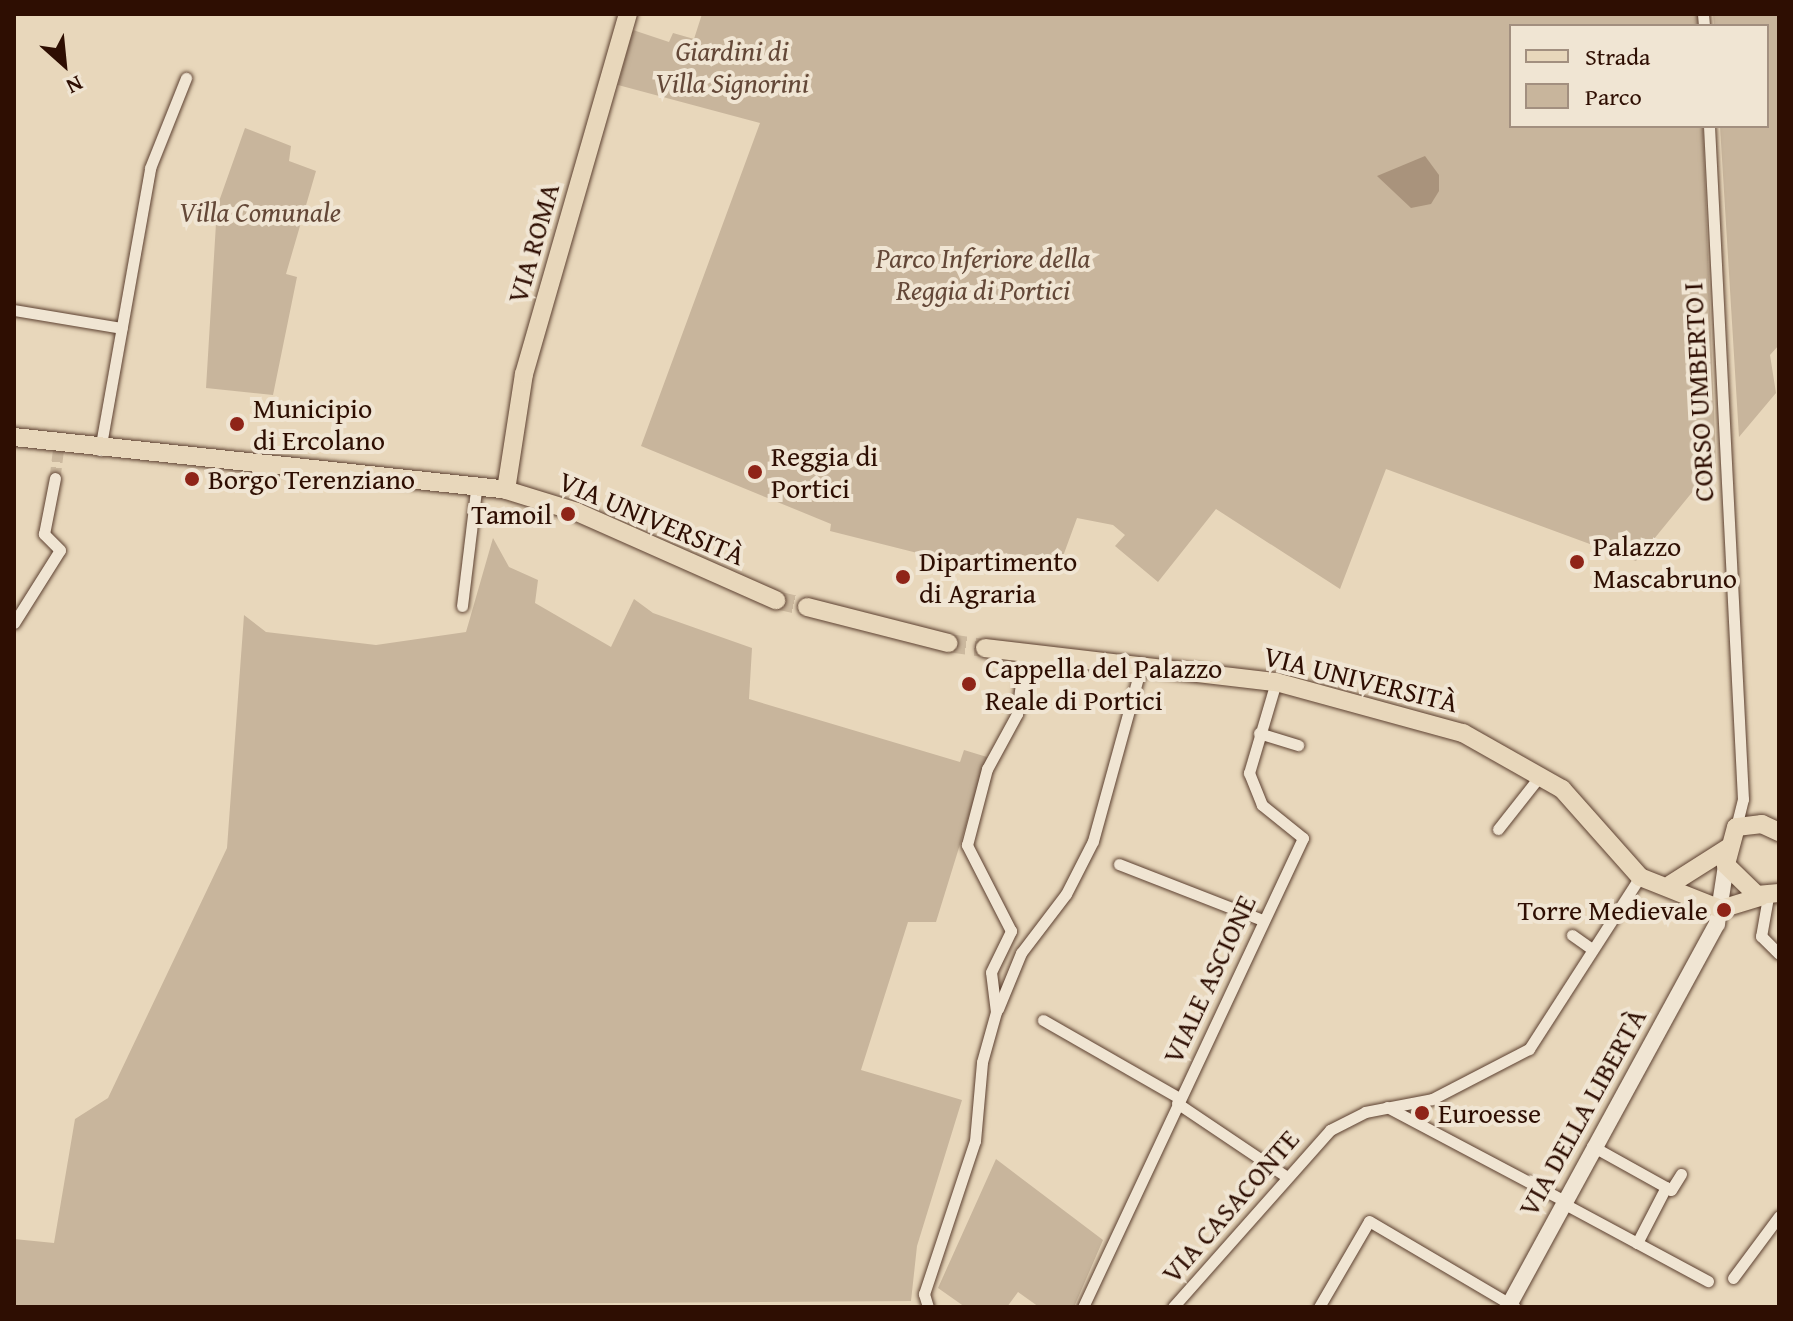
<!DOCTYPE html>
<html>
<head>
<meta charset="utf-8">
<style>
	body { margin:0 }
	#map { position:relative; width:1793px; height:1321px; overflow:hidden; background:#e8d7bb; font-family:"Gentium Book Plus",serif }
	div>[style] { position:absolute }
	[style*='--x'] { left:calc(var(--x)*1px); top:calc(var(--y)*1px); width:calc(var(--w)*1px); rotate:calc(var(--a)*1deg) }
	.green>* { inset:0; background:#c8b59c }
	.water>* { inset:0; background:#a9937c }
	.street-tunnel>* { height:11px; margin-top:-5.5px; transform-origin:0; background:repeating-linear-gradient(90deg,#ccb99f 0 11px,transparent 0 16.5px) }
	.primary-tunnel>* { height:18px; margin-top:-9px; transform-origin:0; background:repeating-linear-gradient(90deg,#ccb99f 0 18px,transparent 0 27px) }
	.roads { filter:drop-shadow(0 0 2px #5c4030) drop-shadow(0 0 2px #5c4030) }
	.street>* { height:11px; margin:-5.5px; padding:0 5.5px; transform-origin:5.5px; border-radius:5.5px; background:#f0e5d3 }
	.secondary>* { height:16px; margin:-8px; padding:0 8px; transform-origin:8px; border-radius:8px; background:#f0e5d3 }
	.primary>* { height:18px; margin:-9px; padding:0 9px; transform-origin:9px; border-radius:9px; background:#e8d7bb }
	.dots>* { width:22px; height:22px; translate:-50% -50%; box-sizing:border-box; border:4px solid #f0e5d3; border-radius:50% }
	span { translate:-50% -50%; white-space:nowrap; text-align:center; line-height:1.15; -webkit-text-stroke:8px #f0e5d3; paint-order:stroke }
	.park-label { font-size:28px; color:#644838; font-style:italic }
	.street-label { font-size:28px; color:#2e0e02 }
	.poi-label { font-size:28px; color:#2e0e02 }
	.left { translate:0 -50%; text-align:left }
	.right { translate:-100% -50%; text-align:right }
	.frame { position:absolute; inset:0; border:16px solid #2e0e02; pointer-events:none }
	.legend { position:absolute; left:1509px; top:24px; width:260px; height:104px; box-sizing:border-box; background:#f0e5d3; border:2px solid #a28f7f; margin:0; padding:10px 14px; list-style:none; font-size:24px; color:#2e0e02 }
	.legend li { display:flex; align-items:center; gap:16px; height:40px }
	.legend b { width:40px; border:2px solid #a28f7f }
	.north { position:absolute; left:24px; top:24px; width:80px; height:80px; -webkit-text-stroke:6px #f0e5d3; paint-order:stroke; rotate:153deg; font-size:22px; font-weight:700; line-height:32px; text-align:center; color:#2e0e02 }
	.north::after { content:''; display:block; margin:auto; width:28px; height:36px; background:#2e0e02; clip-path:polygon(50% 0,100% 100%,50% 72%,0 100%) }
</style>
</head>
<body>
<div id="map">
	<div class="green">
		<i style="clip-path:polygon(702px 14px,1698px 14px,1699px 26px,1511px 26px,1511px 126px,1703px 126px,1716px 463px,1636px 561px,1386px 469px,1340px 589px,1216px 509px,1158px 582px,1115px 546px,1125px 535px,1113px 525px,1077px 518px,1062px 559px,988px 552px,985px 570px,830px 531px,831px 524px,641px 446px,760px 123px,618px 85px,633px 30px,669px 42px,673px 33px,694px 39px)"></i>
		<i style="clip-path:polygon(1713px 14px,1779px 14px,1779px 345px,1770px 355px,1776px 393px,1739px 437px,1720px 126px,1767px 126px,1767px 26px,1714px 26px)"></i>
		<i style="clip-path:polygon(245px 128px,291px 146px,289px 161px,316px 171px,286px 274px,297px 277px,273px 395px,206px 388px,217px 207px)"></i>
		<i style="clip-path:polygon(493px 538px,509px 567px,538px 580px,535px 603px,611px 647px,634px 599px,653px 613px,752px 648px,749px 699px,960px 762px,964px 750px,987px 757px,936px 922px,908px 922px,861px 1070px,962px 1100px,917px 1246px,911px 1301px,14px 1307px,14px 1239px,54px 1243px,75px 1119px,108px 1098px,227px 848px,244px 615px,266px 632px,376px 645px,466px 632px)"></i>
		<i style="clip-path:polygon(996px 1159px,1103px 1240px,1074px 1307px,1039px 1307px,1018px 1292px,1007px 1307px,965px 1307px,938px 1288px)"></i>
	</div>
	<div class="water">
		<i style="clip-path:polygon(1425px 156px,1439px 175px,1439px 191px,1431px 204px,1411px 208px,1377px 176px)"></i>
	</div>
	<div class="street-tunnel">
		<i style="--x:55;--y:478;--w:33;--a:-83"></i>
	</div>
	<div class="primary-tunnel">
		<i style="--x:776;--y:600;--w:32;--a:13"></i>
		<i style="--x:948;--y:643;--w:37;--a:8"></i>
	</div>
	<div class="roads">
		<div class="street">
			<i style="--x:1703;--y:14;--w:12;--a:85"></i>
			<i style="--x:1709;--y:126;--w:674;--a:87.11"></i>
			<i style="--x:1743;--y:799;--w:29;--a:104"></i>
			<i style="--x:14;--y:310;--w:109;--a:9.5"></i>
			<i style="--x:100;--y:450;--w:286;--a:-79.9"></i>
			<i style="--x:150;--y:168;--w:97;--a:-68.2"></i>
			<i style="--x:462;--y:606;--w:117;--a:-83.1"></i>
			<i style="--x:14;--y:623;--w:86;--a:-57.8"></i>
			<i style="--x:60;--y:550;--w:23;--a:-135"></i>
			<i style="--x:44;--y:534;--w:57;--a:-78.9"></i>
			<i style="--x:1259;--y:733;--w:41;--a:17.1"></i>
			<i style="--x:1498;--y:829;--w:66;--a:-51.7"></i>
			<i style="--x:1119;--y:864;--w:155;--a:21.3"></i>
			<i style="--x:1768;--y:897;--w:40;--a:100"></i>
			<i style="--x:1761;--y:936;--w:25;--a:45"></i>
			<i style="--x:1572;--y:935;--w:24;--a:35"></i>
			<i style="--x:998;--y:1009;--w:61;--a:-67.7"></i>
			<i style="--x:1021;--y:953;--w:74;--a:-52.7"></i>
			<i style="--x:1066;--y:894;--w:59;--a:-63"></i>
			<i style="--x:1093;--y:841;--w:180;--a:-74.6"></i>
			<i style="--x:1043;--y:1020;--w:157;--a:29.8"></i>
			<i style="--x:1177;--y:1103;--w:129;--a:33.9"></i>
			<i style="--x:1387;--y:1107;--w:197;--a:27.9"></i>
			<i style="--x:1592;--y:1146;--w:90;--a:29.1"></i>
			<i style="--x:1671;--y:1190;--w:19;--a:-58"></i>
			<i style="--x:1561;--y:1202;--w:167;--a:28.3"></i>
			<i style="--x:1637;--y:1243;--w:63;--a:-62.6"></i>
			<i style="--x:1733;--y:1278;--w:77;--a:-53.4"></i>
			<i style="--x:928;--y:1307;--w:14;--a:-107"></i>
			<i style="--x:924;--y:1294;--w:161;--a:-71.6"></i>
			<i style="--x:975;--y:1141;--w:79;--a:-84.9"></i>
			<i style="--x:982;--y:1062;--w:52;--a:-74.4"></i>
			<i style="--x:996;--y:1012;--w:40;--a:-97.1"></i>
			<i style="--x:991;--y:972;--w:46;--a:-64"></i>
			<i style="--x:1011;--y:931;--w:97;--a:-117.1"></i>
			<i style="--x:967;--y:845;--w:79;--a:-75.3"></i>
			<i style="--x:987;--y:769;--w:63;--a:-61.4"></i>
			<i style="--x:1017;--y:714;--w:63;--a:-82.6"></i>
			<i style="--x:1083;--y:1307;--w:518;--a:-64.87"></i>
			<i style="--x:1303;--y:838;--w:53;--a:-141.2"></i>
			<i style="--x:1262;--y:805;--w:35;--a:-112"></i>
			<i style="--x:1249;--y:773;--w:95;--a:-73.5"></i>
			<i style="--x:1173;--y:1307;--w:237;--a:-48.4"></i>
			<i style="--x:1330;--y:1130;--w:39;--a:-27"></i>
			<i style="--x:1365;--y:1112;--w:68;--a:-11"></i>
			<i style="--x:1432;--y:1099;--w:109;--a:-27.3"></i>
			<i style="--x:1529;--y:1049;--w:205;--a:-57.2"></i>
			<i style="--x:1319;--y:1307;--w:99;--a:-59.8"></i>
			<i style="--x:1369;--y:1221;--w:169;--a:30.5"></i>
		</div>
		<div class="secondary">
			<i style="--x:1508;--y:1307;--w:436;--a:-61.4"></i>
			<i style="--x:1717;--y:924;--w:60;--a:-81.3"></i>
		</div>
		<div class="primary">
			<i style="--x:14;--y:437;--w:495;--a:6.1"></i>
			<i style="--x:506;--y:490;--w:74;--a:17.2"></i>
			<i style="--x:577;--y:512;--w:218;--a:23.9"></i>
			<i style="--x:506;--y:490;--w:117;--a:-81.2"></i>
			<i style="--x:524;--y:374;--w:375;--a:-73.9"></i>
			<i style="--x:807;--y:607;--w:146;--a:14.3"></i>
			<i style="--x:985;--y:648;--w:293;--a:6.7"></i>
			<i style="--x:1276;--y:682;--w:194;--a:15.3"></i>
			<i style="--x:1463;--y:733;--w:114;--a:29.5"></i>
			<i style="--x:1562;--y:789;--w:118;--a:48.4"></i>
			<i style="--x:1640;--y:877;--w:87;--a:21.6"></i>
			<i style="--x:1721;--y:909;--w:41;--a:-17.1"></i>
			<i style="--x:1779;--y:832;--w:19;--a:-155"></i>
			<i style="--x:1762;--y:824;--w:26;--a:173"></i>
			<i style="--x:1736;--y:827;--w:39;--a:105"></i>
			<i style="--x:1726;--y:865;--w:43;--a:44.1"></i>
			<i style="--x:1757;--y:895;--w:22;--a:-5"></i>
			<i style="--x:1671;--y:884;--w:67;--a:-32.3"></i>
		</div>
	</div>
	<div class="dots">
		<i style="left:237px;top:424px;background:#8f2418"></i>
		<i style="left:755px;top:472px;background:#8f2418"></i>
		<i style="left:192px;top:479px;background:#8f2418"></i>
		<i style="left:568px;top:514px;background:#8f2418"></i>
		<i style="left:1577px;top:562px;background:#8f2418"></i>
		<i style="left:903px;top:577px;background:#8f2418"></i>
		<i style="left:969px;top:684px;background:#8f2418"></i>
		<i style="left:1724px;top:910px;background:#8f2418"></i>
		<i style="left:1422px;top:1113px;background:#8f2418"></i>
	</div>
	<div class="park-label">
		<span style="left:732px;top:67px">Giardini di<br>Villa Signorini</span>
		<span style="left:260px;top:212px">Villa Comunale</span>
		<span style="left:983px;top:274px">Parco Inferiore della<br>Reggia di Portici</span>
	</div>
	<div class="street-label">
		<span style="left:533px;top:243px;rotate:-74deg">VIA ROMA</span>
		<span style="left:1698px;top:392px;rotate:-93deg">CORSO UMBERTO I</span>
		<span style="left:652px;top:518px;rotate:23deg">VIA UNIVERSITÀ</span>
		<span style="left:1361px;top:679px;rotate:14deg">VIA UNIVERSITÀ</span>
		<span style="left:1209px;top:979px;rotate:-65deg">VIALE ASCIONE</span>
		<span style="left:1582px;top:1112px;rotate:-61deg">VIA DELLA LIBERTÀ</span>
		<span style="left:1230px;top:1206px;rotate:-49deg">VIA CASACONTE</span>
	</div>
	<div class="poi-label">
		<span class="left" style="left:253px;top:424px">Municipio<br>di Ercolano</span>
		<span class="left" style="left:771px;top:472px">Reggia di<br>Portici</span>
		<span class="left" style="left:208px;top:479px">Borgo Terenziano</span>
		<span class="right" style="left:552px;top:514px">Tamoil</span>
		<span class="left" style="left:1593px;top:562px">Palazzo<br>Mascabruno</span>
		<span class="left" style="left:919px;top:577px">Dipartimento<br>di Agraria</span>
		<span class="left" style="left:985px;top:684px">Cappella del Palazzo<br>Reale di Portici</span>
		<span class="right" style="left:1708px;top:910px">Torre Medievale</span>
		<span class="left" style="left:1438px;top:1113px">Euroesse</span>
	</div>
	<div class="frame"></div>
	<ul class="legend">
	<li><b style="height:10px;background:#e8d7bb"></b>Strada</li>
	<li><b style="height:22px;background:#c8b59c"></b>Parco</li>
	</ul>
	<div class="north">N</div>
</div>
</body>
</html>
